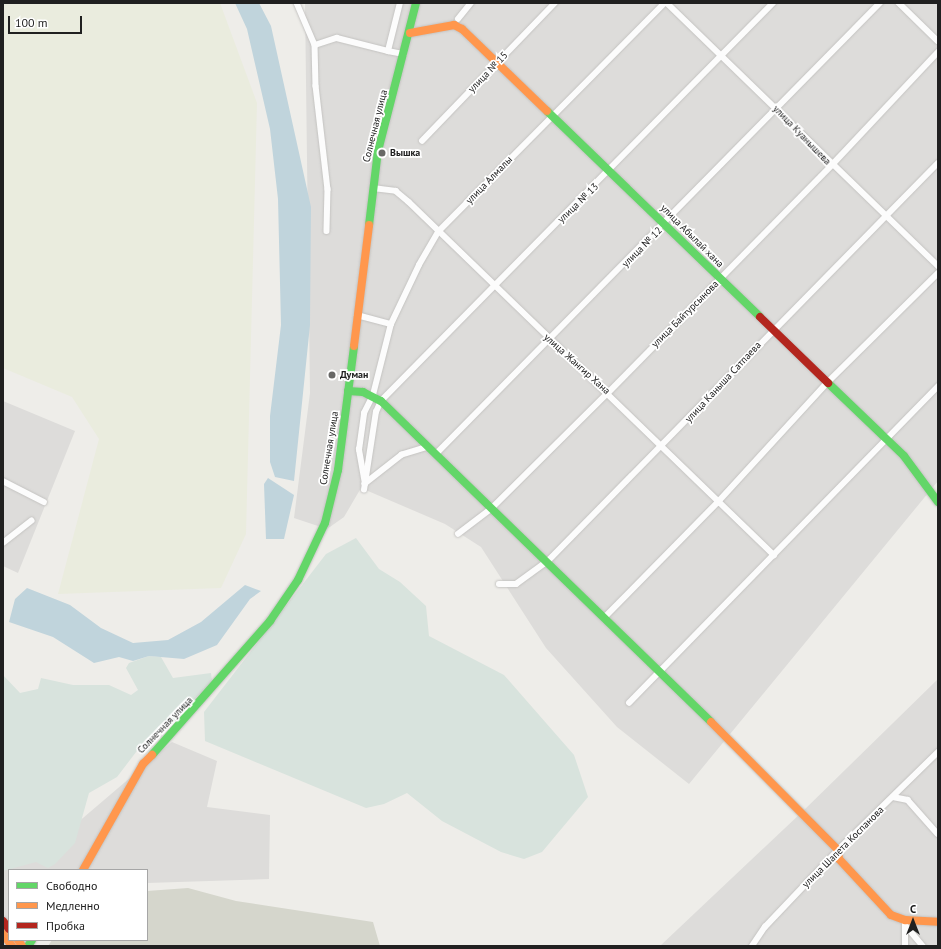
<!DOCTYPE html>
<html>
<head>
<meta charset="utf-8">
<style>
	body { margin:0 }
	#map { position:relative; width:941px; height:949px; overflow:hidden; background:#eeede9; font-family:"PT Sans",sans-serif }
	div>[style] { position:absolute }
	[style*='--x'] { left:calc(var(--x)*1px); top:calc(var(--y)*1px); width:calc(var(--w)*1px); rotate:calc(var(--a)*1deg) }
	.residential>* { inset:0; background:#dddcda }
	.construction>* { inset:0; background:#d5d6cc }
	.farmland>* { inset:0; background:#eaecde }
	.wetland>* { inset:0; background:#d8e3dd }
	.water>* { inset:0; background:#c0d4dc }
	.roads { filter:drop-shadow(0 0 1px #c4c3c1) drop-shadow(0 0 1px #c4c3c1) }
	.street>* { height:5.5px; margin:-2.75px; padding:0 2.75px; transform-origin:2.75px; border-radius:2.75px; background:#fcfcfc }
	.fast>* { height:8px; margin:-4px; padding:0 4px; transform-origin:4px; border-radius:4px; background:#63d668 }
	.slow>* { height:8px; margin:-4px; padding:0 4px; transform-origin:4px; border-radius:4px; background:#ff974d }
	.jam>* { height:8px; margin:-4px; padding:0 4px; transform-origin:4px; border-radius:4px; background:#b3261e }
	.dots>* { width:11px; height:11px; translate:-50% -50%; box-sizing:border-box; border:2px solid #fff; border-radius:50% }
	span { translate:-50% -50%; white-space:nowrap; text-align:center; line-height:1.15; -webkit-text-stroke:3.5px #fff; paint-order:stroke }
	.street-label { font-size:10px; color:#202020 }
	.poi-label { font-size:10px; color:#202020; font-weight:700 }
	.left { translate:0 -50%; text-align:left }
	.frame { position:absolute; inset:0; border:4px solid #202020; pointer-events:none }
	.legend { position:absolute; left:8px; top:869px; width:140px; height:72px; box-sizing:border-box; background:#fff; border:1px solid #a6a6a6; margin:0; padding:5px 7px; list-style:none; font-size:12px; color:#202020 }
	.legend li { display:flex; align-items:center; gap:8px; height:20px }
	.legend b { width:20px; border:1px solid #a6a6a6 }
	.north { position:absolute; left:893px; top:901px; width:40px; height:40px; -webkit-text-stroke:3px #fff; paint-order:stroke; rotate:0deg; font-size:11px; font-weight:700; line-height:16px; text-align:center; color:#202020 }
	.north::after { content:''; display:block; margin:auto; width:14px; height:18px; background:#202020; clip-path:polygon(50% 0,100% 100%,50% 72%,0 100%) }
	.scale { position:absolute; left:8px; top:16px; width:74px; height:18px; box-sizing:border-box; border:2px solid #202020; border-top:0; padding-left:5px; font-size:12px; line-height:14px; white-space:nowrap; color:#202020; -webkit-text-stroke:3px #fff; paint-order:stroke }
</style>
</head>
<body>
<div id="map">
	<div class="residential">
		<i style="clip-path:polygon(305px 3px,938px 3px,938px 481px,689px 784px,617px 727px,546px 648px,481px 547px,445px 524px,361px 488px,344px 517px,327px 529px,294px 518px,310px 393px)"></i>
		<i style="clip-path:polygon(3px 401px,75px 431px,18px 573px,3px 566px)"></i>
		<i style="clip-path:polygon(938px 679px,938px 946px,660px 946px,802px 812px)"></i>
		<i style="clip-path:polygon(172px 742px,217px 761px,207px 807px,270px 815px,269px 879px,147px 883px,147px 870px,9px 870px,9px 940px,35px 940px,30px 946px,3px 946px,3px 836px,49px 847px)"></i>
	</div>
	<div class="construction">
		<i style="clip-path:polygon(188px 888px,236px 901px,373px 922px,380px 946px,48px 946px,52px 940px,147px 940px,147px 891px)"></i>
	</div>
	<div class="farmland">
		<i style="clip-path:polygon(3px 3px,220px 3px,257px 103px,246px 534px,221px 588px,58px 594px,99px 439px,72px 397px,3px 368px)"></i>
	</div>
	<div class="wetland">
		<i style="clip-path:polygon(356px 538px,379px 569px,400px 582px,426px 606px,429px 636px,504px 675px,574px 755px,588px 797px,542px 852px,524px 859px,501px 852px,442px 821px,407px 793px,384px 804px,366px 808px,205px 741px,204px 712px,326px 554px)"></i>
		<i style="clip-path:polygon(149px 656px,161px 657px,173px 678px,211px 673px,212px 681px,168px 727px,146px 739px,117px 777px,89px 793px,75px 843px,55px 864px,48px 868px,36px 862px,3px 871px,3px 675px,20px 693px,38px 689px,41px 678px,73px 685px,109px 685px,131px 695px,138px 690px,126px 668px,129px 663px)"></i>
	</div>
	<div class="water">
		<i style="clip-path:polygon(235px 3px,259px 3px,271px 26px,311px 207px,310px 325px,294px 481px,275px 477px,270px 462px,270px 416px,281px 325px,278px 199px,270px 129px,247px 29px)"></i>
		<i style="clip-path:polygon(268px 478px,294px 495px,284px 539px,266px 539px,264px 484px)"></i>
		<i style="clip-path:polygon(245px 585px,261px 591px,250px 599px,217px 645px,184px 659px,149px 656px,133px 661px,119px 657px,94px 663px,53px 637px,9px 622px,15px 599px,27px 588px,70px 605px,101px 628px,133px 643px,168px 640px,201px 622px)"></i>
	</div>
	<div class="roads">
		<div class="street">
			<i style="--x:297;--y:3;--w:46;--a:66.8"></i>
			<i style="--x:315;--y:45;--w:23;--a:-18"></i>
			<i style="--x:337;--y:38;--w:53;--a:14.3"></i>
			<i style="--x:388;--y:51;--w:49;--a:-76"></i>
			<i style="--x:667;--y:3;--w:378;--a:44.1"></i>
			<i style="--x:899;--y:3;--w:54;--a:44.3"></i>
			<i style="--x:458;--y:19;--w:21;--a:-51"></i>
			<i style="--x:315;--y:45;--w:41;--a:88.6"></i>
			<i style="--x:316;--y:86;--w:104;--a:83.4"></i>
			<i style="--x:328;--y:189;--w:42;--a:91.4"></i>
			<i style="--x:388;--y:51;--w:16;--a:11"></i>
			<i style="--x:422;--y:141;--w:192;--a:-46.1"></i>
			<i style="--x:373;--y:188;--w:23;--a:7"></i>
			<i style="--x:396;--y:191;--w:17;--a:40"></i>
			<i style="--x:409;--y:202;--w:508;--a:44.04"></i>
			<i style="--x:357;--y:315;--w:35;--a:15"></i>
			<i style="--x:428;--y:447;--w:27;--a:163"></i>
			<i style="--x:402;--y:455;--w:47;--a:141.9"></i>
			<i style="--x:365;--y:484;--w:35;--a:-100"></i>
			<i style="--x:359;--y:450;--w:37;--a:-82"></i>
			<i style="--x:364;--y:413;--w:20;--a:-63"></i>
			<i style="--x:373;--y:395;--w:73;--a:-75.8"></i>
			<i style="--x:391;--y:324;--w:65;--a:-64.6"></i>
			<i style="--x:419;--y:265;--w:39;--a:-60"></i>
			<i style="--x:439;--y:231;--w:321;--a:-45.3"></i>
			<i style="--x:436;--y:454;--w:633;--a:-45.45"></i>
			<i style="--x:3;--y:481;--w:46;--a:27.1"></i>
			<i style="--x:364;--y:490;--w:79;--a:-81.3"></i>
			<i style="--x:376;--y:412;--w:12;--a:-66"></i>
			<i style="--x:381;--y:401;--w:559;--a:-45.44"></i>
			<i style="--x:458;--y:534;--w:43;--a:-37.4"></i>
			<i style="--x:492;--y:508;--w:163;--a:-44.8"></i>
			<i style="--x:608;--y:393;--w:320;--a:-45.5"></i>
			<i style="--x:832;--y:165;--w:155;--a:-46.8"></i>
			<i style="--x:3;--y:543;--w:36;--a:-38"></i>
			<i style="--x:499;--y:584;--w:17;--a:0"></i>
			<i style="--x:516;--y:584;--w:39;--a:-36"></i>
			<i style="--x:548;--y:561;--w:557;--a:-45.58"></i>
			<i style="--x:606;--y:616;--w:158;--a:-45.5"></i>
			<i style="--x:717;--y:503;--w:163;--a:-47.5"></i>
			<i style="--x:827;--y:383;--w:156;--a:-44.7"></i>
			<i style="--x:629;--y:703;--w:443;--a:-45.7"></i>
			<i style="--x:893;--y:797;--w:15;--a:11"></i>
			<i style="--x:908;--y:800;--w:45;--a:48.6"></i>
			<i style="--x:907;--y:927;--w:25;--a:50"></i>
			<i style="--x:752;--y:946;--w:23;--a:-56"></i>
			<i style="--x:765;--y:927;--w:106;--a:-46.5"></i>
			<i style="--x:838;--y:850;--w:140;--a:-44.4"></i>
			<i style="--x:905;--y:946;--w:26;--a:-90"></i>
		</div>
		<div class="fast">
			<i style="--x:547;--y:111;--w:296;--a:44"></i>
			<i style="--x:369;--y:225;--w:75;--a:-83.1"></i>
			<i style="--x:378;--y:151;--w:153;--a:-75.6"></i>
			<i style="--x:828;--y:383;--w:105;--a:43.8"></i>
			<i style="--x:904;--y:456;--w:57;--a:53.5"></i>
			<i style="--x:348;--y:391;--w:15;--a:4"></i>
			<i style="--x:363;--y:392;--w:20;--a:27"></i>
			<i style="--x:381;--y:401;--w:460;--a:44.2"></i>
			<i style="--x:152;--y:755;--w:179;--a:-48.6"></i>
			<i style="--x:270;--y:621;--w:50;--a:-55.7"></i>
			<i style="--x:298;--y:580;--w:63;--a:-64.7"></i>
			<i style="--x:325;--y:523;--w:55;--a:-76.2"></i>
			<i style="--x:338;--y:470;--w:125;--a:-82.6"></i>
			<i style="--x:28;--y:946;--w:7;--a:-56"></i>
		</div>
		<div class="slow">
			<i style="--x:410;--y:33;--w:45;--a:-10.3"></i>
			<i style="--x:454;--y:25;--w:9;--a:27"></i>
			<i style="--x:462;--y:29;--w:118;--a:44"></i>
			<i style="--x:354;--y:346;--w:122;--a:-82.9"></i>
			<i style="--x:711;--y:722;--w:180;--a:45.2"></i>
			<i style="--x:838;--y:850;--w:9;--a:84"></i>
			<i style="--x:839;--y:859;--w:76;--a:47.1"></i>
			<i style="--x:891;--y:915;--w:15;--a:20"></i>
			<i style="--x:905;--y:920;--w:33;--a:3"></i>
			<i style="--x:83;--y:870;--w:122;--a:-60.5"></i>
			<i style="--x:143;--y:764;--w:13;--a:-45"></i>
			<i style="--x:3;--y:934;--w:15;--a:53"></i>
			<i style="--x:18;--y:940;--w:7;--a:56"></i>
		</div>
		<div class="jam">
			<i style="--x:760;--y:317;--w:95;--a:44.1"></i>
			<i style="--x:3;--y:921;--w:10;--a:53"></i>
		</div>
	</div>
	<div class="dots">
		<i style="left:382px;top:153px;background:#686866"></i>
		<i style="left:332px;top:375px;background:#686866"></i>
	</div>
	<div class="street-label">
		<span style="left:488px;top:72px;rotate:-46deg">улица № 15</span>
		<span style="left:375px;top:126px;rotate:-76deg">Солнечная улица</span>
		<span style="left:802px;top:135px;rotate:46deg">улица Куанышева</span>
		<span style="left:489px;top:180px;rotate:-46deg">улица Алмалы</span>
		<span style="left:578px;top:203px;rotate:-44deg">улица № 13</span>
		<span style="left:692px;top:236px;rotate:45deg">улица Абылай хана</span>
		<span style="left:642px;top:247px;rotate:-45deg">улица № 12</span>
		<span style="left:685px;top:314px;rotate:-45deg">улица Байтурсынова</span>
		<span style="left:577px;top:364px;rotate:42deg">улица Жангир Хана</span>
		<span style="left:723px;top:382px;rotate:-47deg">улица Каныша Сатпаева</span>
		<span style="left:329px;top:448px;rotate:-81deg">Солнечная улица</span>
		<span style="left:165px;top:725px;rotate:-46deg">Солнечная улица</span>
		<span style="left:843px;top:847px;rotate:-45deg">улица Шапета Коспанова</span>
	</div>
	<div class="poi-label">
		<span class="left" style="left:390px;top:153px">Вышка</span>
		<span class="left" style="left:340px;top:375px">Думан</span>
	</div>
	<div class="frame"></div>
	<ul class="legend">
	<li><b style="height:5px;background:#63d668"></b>Свободно</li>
	<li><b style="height:5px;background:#ff974d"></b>Медленно</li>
	<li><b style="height:5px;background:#b3261e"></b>Пробка</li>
	</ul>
	<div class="north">С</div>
	<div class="scale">100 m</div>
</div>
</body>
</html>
